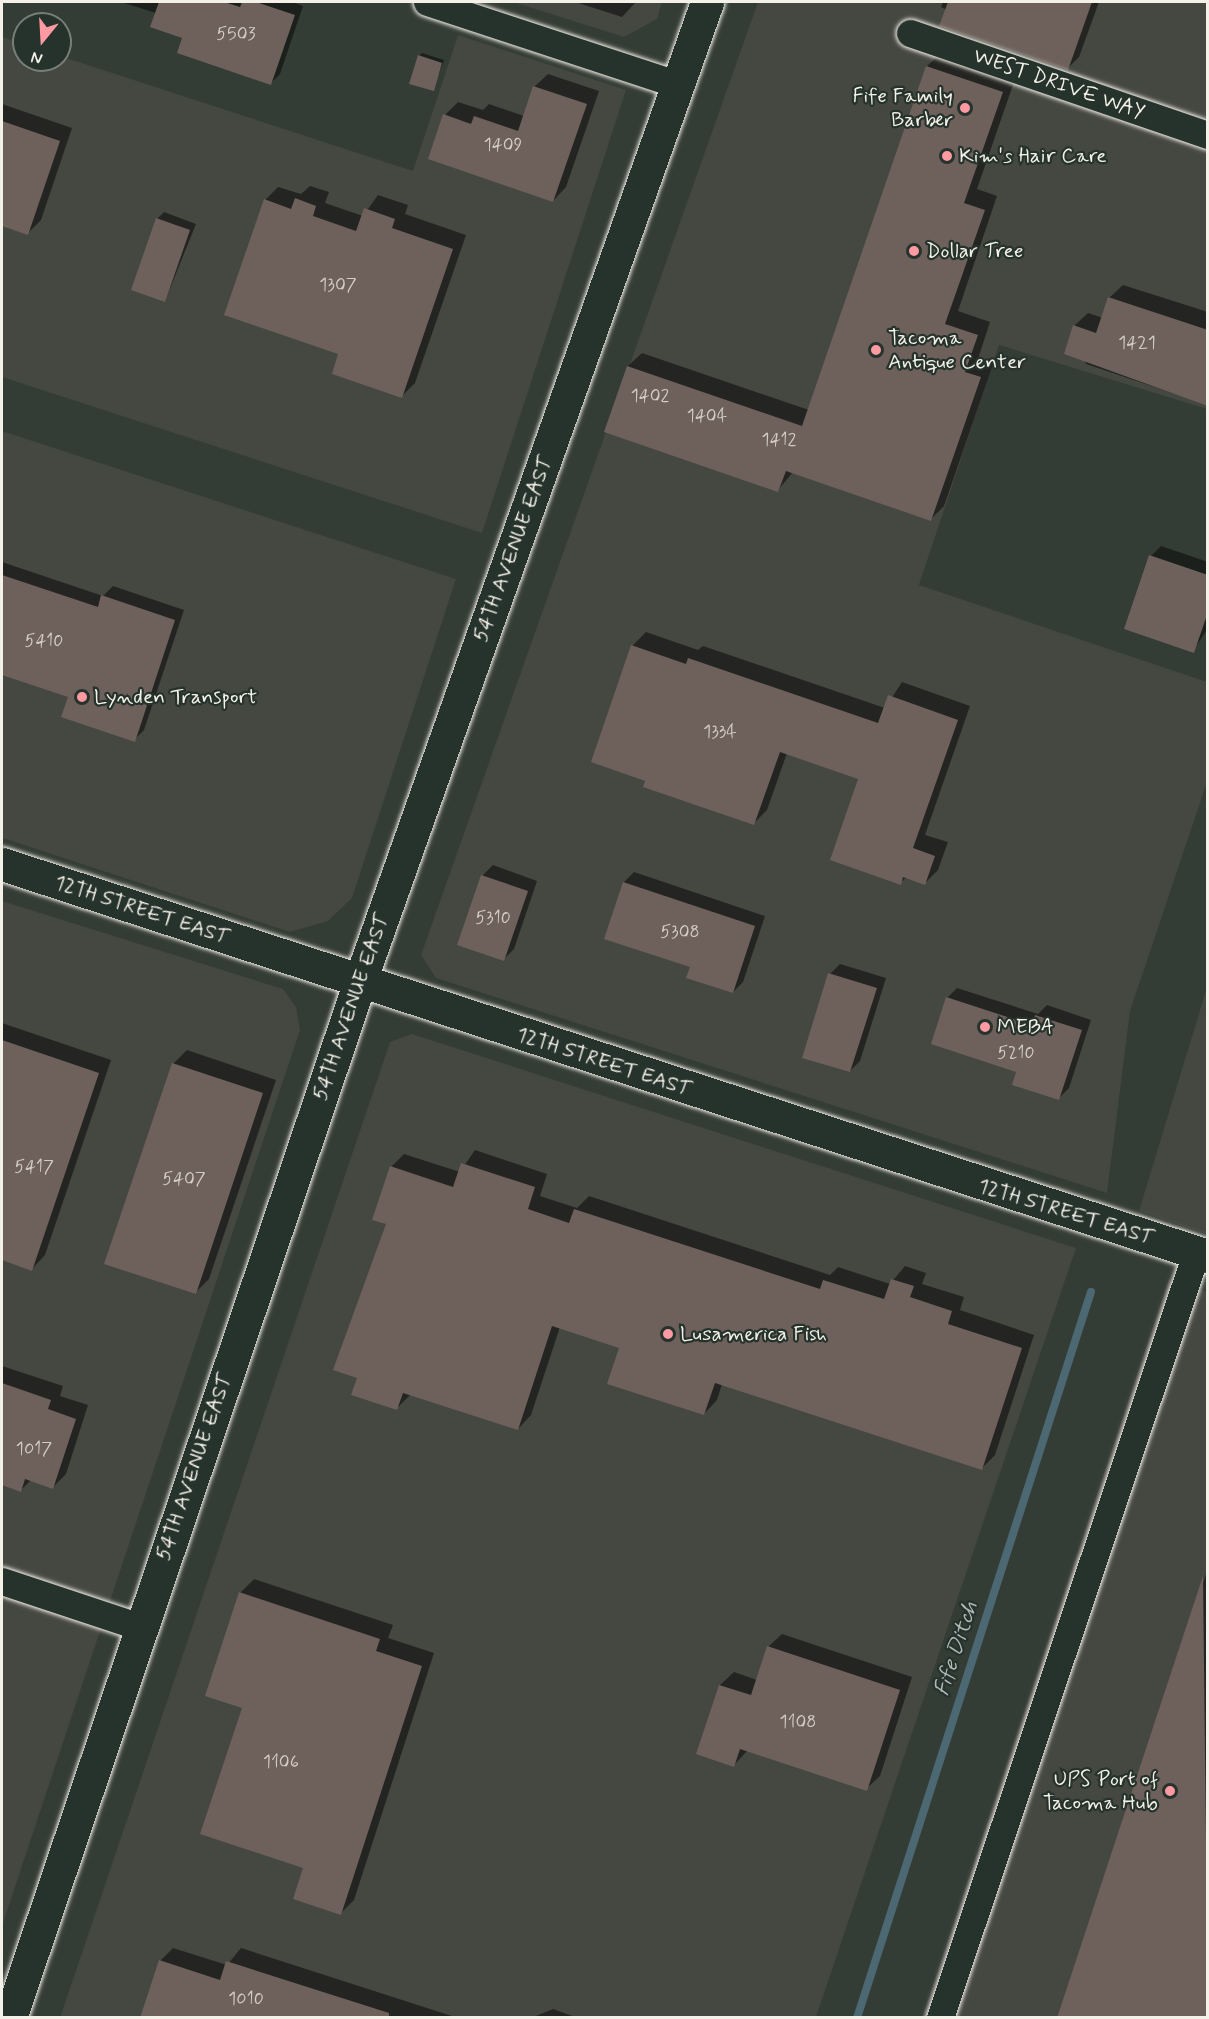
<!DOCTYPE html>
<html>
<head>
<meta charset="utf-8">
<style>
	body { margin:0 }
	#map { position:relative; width:1209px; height:2019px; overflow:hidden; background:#343c36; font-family:Mynerve,sans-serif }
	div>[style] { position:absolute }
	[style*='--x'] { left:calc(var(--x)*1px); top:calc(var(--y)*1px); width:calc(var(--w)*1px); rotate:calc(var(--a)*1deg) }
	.built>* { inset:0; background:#454741 }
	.shadow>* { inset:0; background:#0007 }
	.stream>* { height:8px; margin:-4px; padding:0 4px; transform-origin:4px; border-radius:4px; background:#4c6872 }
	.building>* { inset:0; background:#6e615c }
	.roads { filter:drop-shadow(0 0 2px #f4f1e8) drop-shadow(0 0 2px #f4f1e8) }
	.street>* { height:27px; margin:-13.5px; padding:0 13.5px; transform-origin:13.5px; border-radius:13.5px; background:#26332d }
	.secondary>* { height:33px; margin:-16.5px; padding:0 16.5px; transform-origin:16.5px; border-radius:16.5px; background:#26332d }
	.dots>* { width:16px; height:16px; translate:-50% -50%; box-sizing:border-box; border:3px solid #26332d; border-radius:50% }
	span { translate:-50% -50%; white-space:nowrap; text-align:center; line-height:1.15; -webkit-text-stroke:4.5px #26332d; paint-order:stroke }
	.number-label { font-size:18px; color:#d2cdc5 }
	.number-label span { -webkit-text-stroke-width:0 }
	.street-label { font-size:21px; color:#f4f1e8 }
	.poi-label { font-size:21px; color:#f4f1e8 }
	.right { translate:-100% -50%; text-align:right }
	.left { translate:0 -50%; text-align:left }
	.water-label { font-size:22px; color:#b1bab9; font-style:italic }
	.frame { position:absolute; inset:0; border:3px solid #f4f1e8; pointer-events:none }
	.north { position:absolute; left:12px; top:12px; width:60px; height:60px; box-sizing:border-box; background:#26332d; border:2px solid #787f78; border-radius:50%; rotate:198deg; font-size:16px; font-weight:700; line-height:24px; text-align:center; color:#f4f1e8 }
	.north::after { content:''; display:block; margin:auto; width:21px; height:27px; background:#ff9aa2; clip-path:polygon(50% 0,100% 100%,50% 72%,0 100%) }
</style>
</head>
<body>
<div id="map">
	<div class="built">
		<i style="clip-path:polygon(513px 2px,662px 2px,657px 19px,624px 37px)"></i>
		<i style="clip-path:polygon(758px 2px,1207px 2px,1207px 409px,999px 345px,919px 585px,1207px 682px,1207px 782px,1130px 1011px,1107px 1193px,436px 978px,421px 955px)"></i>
		<i style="clip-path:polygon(458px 35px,626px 90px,482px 533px,2px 377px,2px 37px,24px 44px,24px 60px,60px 56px,413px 171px)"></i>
		<i style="clip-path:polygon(2px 431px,456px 579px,352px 898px,328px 921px,290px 932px,2px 838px)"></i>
		<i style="clip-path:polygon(2px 901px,283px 989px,296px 1007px,300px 1030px,2px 1926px)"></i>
		<i style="clip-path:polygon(1207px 987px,1207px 1234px,1139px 1211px)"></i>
		<i style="clip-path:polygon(412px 1034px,1076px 1248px,816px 2017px,60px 2018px,390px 1042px)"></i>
		<i style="clip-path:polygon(1169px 1279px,1207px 1292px,1207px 2017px,922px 2018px)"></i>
	</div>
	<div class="shadow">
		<i style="clip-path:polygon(121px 2px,292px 2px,303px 6px,280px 74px,271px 83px,184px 37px,156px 13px)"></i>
		<i style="clip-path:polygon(575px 2px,636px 2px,622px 17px)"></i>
		<i style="clip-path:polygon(943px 2px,1099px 2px,1079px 57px,1067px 69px,941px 7px)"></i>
		<i style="clip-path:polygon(422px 53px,444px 60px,433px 90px,419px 56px)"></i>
		<i style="clip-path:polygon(941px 53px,1015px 79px,977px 189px,997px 196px,958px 311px,990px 322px,978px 359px,993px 364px,944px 506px,931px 519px,793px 472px,778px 490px,606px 431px,628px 366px,642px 353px,809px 410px,927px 66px)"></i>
		<i style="clip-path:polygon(548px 74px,599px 91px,566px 187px,553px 201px,445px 115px,458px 102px,483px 110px,489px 104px,524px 116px,534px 87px)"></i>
		<i style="clip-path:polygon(2px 104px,72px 128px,41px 220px,28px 233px,2px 224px)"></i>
		<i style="clip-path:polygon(310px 186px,329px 192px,325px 203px,363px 216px,378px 195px,408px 205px,405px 214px,466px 235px,415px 383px,402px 396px,340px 353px,265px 200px,278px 187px,301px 194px)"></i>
		<i style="clip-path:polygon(164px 212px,196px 224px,165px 301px,157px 219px)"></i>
		<i style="clip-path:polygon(1123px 285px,1208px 312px,1208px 405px,1086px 364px,1074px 326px,1088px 313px,1103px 318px,1109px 298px)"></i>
		<i style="clip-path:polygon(1161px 546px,1208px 562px,1208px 628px,1193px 651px,1151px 556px)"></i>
		<i style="clip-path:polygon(2px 562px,103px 596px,113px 586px,184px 610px,144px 730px,134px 740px,70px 696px,2px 673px)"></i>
		<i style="clip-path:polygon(646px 632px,698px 650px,703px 646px,885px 708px,902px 682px,970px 706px,925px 835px,948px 842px,938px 870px,925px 883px,907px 877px,900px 883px,860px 778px,787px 753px,767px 810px,754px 823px,593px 761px,633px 645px)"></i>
		<i style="clip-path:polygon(493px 865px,537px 881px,514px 949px,504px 959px,459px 944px,483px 875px)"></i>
		<i style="clip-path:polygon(634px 872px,765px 916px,743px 982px,733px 992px,692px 966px,606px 938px,624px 882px)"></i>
		<i style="clip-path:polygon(840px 964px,886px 978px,860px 1061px,850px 1071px,830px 974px)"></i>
		<i style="clip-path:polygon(957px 988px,1038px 1014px,1047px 1005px,1091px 1020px,1069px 1088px,1059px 1098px,1018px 1071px,947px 998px)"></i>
		<i style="clip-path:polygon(2px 1023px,111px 1060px,45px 1255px,32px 1269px,2px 1259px)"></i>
		<i style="clip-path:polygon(187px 1050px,276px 1080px,209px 1279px,195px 1293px,106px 1263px,174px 1063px)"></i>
		<i style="clip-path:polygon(475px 1150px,547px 1174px,540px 1196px,577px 1208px,589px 1196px,830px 1275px,838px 1267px,890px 1284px,905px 1266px,926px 1273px,922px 1284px,964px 1297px,960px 1310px,1034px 1335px,995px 1455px,982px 1468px,722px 1384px,717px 1400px,704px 1414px,621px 1347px,560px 1327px,531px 1415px,518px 1429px,411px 1394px,397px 1408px,359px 1377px,388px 1223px,391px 1167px,404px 1154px,460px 1172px)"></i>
		<i style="clip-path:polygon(2px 1366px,63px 1386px,60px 1396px,88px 1405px,66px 1474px,53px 1487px,31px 1480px,21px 1490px,2px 1484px)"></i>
		<i style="clip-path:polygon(1208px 1568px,1208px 2018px,1059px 2018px)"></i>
		<i style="clip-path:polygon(254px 1579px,393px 1625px,388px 1638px,434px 1653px,354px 1900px,341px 1913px,305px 1867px,244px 1707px,240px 1593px)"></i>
		<i style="clip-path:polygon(782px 1634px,912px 1677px,880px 1776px,866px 1789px,748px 1750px,734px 1765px,698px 1753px,720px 1685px,734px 1672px,757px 1680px,768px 1647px)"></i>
		<i style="clip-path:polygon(173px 1948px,227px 1965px,241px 1948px,458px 2018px,142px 2018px,160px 1961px)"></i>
		<i style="clip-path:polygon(553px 2009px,578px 2018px,531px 2018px)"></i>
	</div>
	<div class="stream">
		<i style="--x:857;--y:2018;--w:763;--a:-72.14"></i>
	</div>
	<div class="building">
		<i style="clip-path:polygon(159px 2px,224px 2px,240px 7px,242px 2px,256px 2px,295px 15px,271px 85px,177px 53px,182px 38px,150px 27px)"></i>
		<i style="clip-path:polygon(948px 2px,1092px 2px,1068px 70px,939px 26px)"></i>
		<i style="clip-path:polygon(418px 55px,442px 63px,434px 91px,409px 84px)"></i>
		<i style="clip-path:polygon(926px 66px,1003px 92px,964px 203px,985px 210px,945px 324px,978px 335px,965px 372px,981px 377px,931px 521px,786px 471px,778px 492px,604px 432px,627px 366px,802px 426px)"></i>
		<i style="clip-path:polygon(533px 86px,587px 104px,553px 202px,428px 159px,443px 114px,471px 124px,474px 116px,518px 131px)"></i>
		<i style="clip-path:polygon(2px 121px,60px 141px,28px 235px,2px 226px)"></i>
		<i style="clip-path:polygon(295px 198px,316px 206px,313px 216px,356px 231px,364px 208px,395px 219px,392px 228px,453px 249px,402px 398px,332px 374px,338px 354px,224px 315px,264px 199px,291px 209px)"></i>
		<i style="clip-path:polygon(156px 218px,190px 230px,165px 302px,131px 290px)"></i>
		<i style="clip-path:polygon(1108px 297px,1208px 330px,1208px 406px,1064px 354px,1073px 325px,1096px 333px)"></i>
		<i style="clip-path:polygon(1149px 555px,1208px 575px,1208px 612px,1194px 653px,1124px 629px)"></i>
		<i style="clip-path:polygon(2px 575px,98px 607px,101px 595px,175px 620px,135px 742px,61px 717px,68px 697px,2px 675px)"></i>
		<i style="clip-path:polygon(631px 645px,686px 664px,688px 658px,878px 723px,888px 695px,958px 720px,913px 848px,935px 856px,925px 885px,903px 877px,901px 885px,830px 860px,858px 779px,780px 752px,754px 825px,643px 787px,645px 781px,591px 762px)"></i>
		<i style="clip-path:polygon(481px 875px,528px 891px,504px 961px,457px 945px)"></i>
		<i style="clip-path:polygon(623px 882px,755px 926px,733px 993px,686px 978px,690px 967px,604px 939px)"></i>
		<i style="clip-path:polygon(828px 973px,877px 988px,850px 1072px,802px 1058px)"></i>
		<i style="clip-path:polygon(946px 997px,1032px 1025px,1035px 1015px,1082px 1030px,1059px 1100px,1012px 1085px,1016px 1072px,931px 1044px)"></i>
		<i style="clip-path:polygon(2px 1040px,99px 1073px,32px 1271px,2px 1260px)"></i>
		<i style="clip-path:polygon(172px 1063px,263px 1093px,196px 1294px,104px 1264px)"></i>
		<i style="clip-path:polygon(461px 1163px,535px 1187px,528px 1209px,569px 1223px,574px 1209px,820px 1289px,823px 1280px,884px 1299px,891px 1279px,914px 1286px,910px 1297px,952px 1311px,948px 1324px,1022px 1348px,982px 1470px,715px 1383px,704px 1415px,607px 1384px,619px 1348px,552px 1326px,518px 1430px,403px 1393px,397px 1410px,351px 1395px,357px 1378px,333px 1370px,386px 1224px,372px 1220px,390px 1166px,453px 1187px)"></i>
		<i style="clip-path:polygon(2px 1383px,51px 1400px,48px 1409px,76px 1419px,53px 1489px,25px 1479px,21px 1492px,2px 1485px)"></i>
		<i style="clip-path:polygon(1203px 1576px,1208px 2018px,1057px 2018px)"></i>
		<i style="clip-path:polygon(239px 1592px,380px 1639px,376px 1651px,422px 1666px,341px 1915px,293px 1899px,303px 1868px,200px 1834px,242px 1708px,205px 1696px)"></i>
		<i style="clip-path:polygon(767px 1646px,900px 1690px,867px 1791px,740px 1749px,734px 1767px,696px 1754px,719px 1685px,751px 1695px)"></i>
		<i style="clip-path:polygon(159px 1960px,220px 1980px,226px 1961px,389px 2013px,389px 2018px,140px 2018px)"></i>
	</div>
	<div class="roads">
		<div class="street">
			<i style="--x:427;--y:2;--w:265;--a:18.2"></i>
			<i style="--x:910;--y:33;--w:315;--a:18.9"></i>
			<i style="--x:2;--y:1581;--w:145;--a:18.4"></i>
			<i style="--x:940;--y:2018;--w:807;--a:-71.5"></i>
		</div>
		<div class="secondary">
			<i style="--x:2;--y:864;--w:1268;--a:18.01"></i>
			<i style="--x:10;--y:2018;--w:1094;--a:-71.35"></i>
			<i style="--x:360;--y:981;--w:1039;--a:-70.48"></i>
		</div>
	</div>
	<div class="dots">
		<i style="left:965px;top:108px;background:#ff9aa2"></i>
		<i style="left:947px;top:156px;background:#ff9aa2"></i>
		<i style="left:914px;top:251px;background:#ff9aa2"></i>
		<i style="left:876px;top:350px;background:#ff9aa2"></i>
		<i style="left:82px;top:697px;background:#ff9aa2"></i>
		<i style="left:985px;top:1027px;background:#ff9aa2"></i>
		<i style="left:668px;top:1334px;background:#ff9aa2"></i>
		<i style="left:1170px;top:1791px;background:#ff9aa2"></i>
	</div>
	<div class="number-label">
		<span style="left:236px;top:34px">5503</span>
		<span style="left:503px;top:145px">1409</span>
		<span style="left:338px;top:285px">1307</span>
		<span style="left:1137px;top:343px">1421</span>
		<span style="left:650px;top:396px">1402</span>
		<span style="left:707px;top:416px">1404</span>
		<span style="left:779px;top:440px">1412</span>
		<span style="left:44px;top:641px">5410</span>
		<span style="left:720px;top:732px">1334</span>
		<span style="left:493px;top:918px">5310</span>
		<span style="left:680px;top:932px">5308</span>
		<span style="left:1016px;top:1053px">5210</span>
		<span style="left:34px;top:1167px">5417</span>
		<span style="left:184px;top:1179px">5407</span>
		<span style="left:34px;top:1449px">1017</span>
		<span style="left:798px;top:1722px">1108</span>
		<span style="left:281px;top:1762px">1106</span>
		<span style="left:246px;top:1999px">1010</span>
	</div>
	<div class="street-label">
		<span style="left:1059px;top:84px;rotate:19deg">WEST DRIVE WAY</span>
		<span style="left:513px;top:549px;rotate:-70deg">54TH AVENUE EAST</span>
		<span style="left:142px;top:910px;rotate:18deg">12TH STREET EAST</span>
		<span style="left:351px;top:1007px;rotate:-71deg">54TH AVENUE EAST</span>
		<span style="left:604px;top:1062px;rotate:18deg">12TH STREET EAST</span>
		<span style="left:1066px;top:1212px;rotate:17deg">12TH STREET EAST</span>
		<span style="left:194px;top:1467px;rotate:-71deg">54TH AVENUE EAST</span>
	</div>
	<div class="poi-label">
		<span class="right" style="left:953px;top:108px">Fife Family<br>Barber</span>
		<span class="left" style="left:959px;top:156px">Kim's Hair Care</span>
		<span class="left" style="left:926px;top:251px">Dollar Tree</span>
		<span class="left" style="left:888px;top:350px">Tacoma<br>Antique Center</span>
		<span class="left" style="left:94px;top:697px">Lynden Transport</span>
		<span class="left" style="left:997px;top:1027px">MEBA</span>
		<span class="left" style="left:680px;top:1334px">Lusamerica Fish</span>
		<span class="right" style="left:1158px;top:1791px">UPS Port of<br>Tacoma Hub</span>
	</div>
	<div class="water-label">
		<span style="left:957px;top:1649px;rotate:-72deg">Fife Ditch</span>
	</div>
	<div class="frame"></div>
	<div class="north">N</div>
</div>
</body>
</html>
